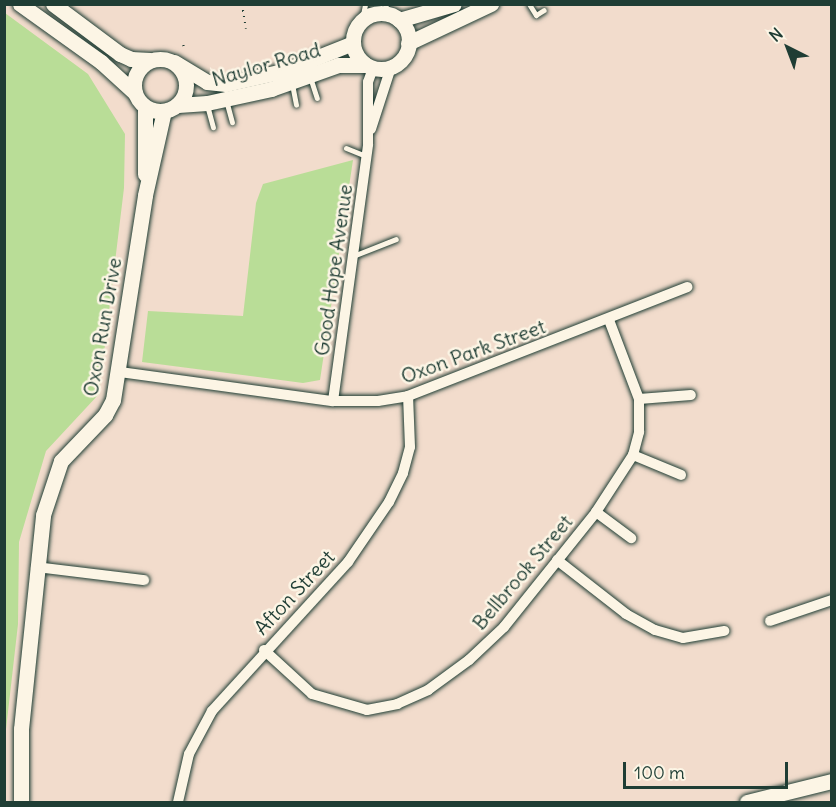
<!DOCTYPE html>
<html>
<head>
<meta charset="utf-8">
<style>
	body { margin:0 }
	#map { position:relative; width:836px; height:807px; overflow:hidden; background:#f2dccc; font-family:Delius,sans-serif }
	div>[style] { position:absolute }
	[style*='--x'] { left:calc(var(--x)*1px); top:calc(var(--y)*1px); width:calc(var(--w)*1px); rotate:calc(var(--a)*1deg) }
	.green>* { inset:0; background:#b9dd97 }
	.path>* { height:2px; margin-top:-1px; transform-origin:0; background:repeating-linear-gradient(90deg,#1f3d34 0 1.5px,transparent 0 6px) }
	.roads { filter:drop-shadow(0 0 2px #1f3d34) drop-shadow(0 0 2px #1f3d34) }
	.lane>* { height:5px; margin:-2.5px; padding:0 2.5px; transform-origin:2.5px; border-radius:2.5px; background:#fcf5e5 }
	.street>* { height:10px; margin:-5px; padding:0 5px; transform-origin:5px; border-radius:5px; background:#fcf5e5 }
	.secondary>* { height:15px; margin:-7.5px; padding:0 7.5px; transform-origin:7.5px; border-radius:7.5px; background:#fcf5e5 }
	.secondary>.ring { margin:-7.5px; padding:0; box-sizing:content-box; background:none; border:15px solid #fcf5e5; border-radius:50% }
	span { translate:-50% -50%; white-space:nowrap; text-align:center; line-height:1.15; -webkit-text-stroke:5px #fcf5e5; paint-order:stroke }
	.street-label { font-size:20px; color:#1f3d34 }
	.frame { position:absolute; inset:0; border:6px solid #1f3d34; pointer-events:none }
	.north { position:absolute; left:758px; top:18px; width:60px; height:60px; -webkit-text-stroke:4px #fcf5e5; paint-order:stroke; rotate:318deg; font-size:16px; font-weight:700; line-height:24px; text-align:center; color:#1f3d34 }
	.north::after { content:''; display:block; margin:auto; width:21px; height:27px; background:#1f3d34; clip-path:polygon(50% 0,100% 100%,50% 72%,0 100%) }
	.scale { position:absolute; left:623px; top:762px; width:165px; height:27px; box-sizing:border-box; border:3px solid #1f3d34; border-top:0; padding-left:8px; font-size:18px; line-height:21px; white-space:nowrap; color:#1f3d34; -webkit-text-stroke:4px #fcf5e5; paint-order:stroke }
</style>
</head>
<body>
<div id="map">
	<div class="green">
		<i style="clip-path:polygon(5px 13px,88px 74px,125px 134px,124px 188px,99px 394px,46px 451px,19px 542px,18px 624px,5px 738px)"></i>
		<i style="clip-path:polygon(353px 160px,320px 380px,303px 383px,142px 362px,148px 311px,243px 316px,256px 203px,263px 184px)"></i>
	</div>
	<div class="path">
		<i style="--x:242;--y:4;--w:25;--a:81"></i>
		<i style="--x:183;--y:45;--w:4;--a:56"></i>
	</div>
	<div class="roads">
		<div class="lane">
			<i style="--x:385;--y:4;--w:11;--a:75"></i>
			<i style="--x:529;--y:4;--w:13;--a:58"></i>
			<i style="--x:536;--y:15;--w:9;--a:-32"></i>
			<i style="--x:362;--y:20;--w:16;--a:-79"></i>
			<i style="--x:310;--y:77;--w:22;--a:72"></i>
			<i style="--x:292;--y:84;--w:21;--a:79"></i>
			<i style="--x:226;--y:100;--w:23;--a:75"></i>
			<i style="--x:207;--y:105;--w:23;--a:75"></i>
			<i style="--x:346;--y:148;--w:22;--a:22"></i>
			<i style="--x:353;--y:256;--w:46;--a:-21.6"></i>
		</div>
		<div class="street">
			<i style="--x:371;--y:129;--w:65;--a:-72.1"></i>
			<i style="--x:120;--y:372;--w:215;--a:7.8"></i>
			<i style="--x:333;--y:401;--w:45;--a:0"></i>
			<i style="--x:378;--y:401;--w:30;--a:-9"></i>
			<i style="--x:408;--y:396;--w:300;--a:-21.3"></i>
			<i style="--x:639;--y:399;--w:52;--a:-4.4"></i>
			<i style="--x:333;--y:401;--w:259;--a:-82.2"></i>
			<i style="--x:368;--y:144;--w:62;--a:-90"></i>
			<i style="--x:368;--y:82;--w:15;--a:-70"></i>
			<i style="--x:633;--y:455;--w:52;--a:22.6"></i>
			<i style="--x:596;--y:512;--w:44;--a:36.6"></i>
			<i style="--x:557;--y:560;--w:88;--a:38"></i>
			<i style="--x:626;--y:614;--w:33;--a:29"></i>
			<i style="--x:655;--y:630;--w:29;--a:16"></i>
			<i style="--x:683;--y:638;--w:42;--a:-9.7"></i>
			<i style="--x:36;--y:567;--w:109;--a:6.9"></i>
			<i style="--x:770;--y:621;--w:65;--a:-18.7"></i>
			<i style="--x:264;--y:650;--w:65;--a:42.5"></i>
			<i style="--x:312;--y:694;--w:57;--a:16.2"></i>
			<i style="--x:367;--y:710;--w:31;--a:-11"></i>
			<i style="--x:397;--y:704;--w:34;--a:-24"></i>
			<i style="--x:428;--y:690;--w:51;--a:-36.2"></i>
			<i style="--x:469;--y:660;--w:48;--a:-43.3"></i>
			<i style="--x:504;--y:627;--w:147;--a:-51.3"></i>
			<i style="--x:596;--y:512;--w:68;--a:-57"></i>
			<i style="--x:633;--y:455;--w:24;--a:-75"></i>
			<i style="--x:639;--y:432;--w:33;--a:-90"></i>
			<i style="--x:639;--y:399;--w:85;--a:-110.8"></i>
			<i style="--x:178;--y:802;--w:49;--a:-77.1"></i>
			<i style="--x:189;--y:754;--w:49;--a:-61.9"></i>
			<i style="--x:212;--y:711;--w:202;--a:-47.6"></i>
			<i style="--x:348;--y:562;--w:73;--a:-55.7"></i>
			<i style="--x:389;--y:502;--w:32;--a:-64"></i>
			<i style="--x:403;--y:473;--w:27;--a:-75"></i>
			<i style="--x:410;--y:447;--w:51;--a:-92.2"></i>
		</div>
		<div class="secondary">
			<i style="--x:20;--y:4;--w:100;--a:35.6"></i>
			<i style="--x:101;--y:62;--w:46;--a:42.4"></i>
			<i style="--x:53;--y:4;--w:84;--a:36.7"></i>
			<i style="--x:120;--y:54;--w:12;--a:24"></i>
			<i style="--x:131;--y:59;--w:19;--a:3"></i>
			<i class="ring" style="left:353px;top:13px;width:41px;height:41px"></i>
			<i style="--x:399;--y:20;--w:57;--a:-16.2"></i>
			<i style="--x:408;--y:43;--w:92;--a:-25.2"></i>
			<i class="ring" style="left:134px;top:59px;width:37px;height:37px"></i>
			<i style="--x:174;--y:62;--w:39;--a:31"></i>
			<i style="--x:207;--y:82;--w:19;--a:6"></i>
			<i style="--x:226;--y:84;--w:58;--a:-12.8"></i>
			<i style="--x:283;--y:71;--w:75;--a:-21.8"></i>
			<i style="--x:178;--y:105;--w:29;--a:-4"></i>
			<i style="--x:207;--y:103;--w:66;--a:-12.3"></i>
			<i style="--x:271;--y:89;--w:71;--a:-19.7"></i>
			<i style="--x:338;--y:65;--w:28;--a:0"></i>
			<i style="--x:145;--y:174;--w:67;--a:-90"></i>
			<i style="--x:21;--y:802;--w:73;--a:-90"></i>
			<i style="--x:21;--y:729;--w:215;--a:-84.1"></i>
			<i style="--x:43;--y:515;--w:57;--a:-71.6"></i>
			<i style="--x:61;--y:461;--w:64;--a:-46.3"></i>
			<i style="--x:105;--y:415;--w:17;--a:-62"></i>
			<i style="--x:113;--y:400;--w:207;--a:-81.1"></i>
			<i style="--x:145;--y:195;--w:86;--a:-77.3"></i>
			<i style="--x:747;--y:802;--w:88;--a:-13.9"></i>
		</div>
	</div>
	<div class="street-label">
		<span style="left:266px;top:64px;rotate:-16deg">Naylor Road</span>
		<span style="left:333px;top:270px;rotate:-82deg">Good Hope Avenue</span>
		<span style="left:102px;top:327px;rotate:-80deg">Oxon Run Drive</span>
		<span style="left:473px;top:351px;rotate:-20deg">Oxon Park Street</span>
		<span style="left:522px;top:572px;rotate:-50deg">Bellbrook Street</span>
		<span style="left:294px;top:592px;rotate:-47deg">Afton Street</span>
	</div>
	<div class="frame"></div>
	<div class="north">N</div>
	<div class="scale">100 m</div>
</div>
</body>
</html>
